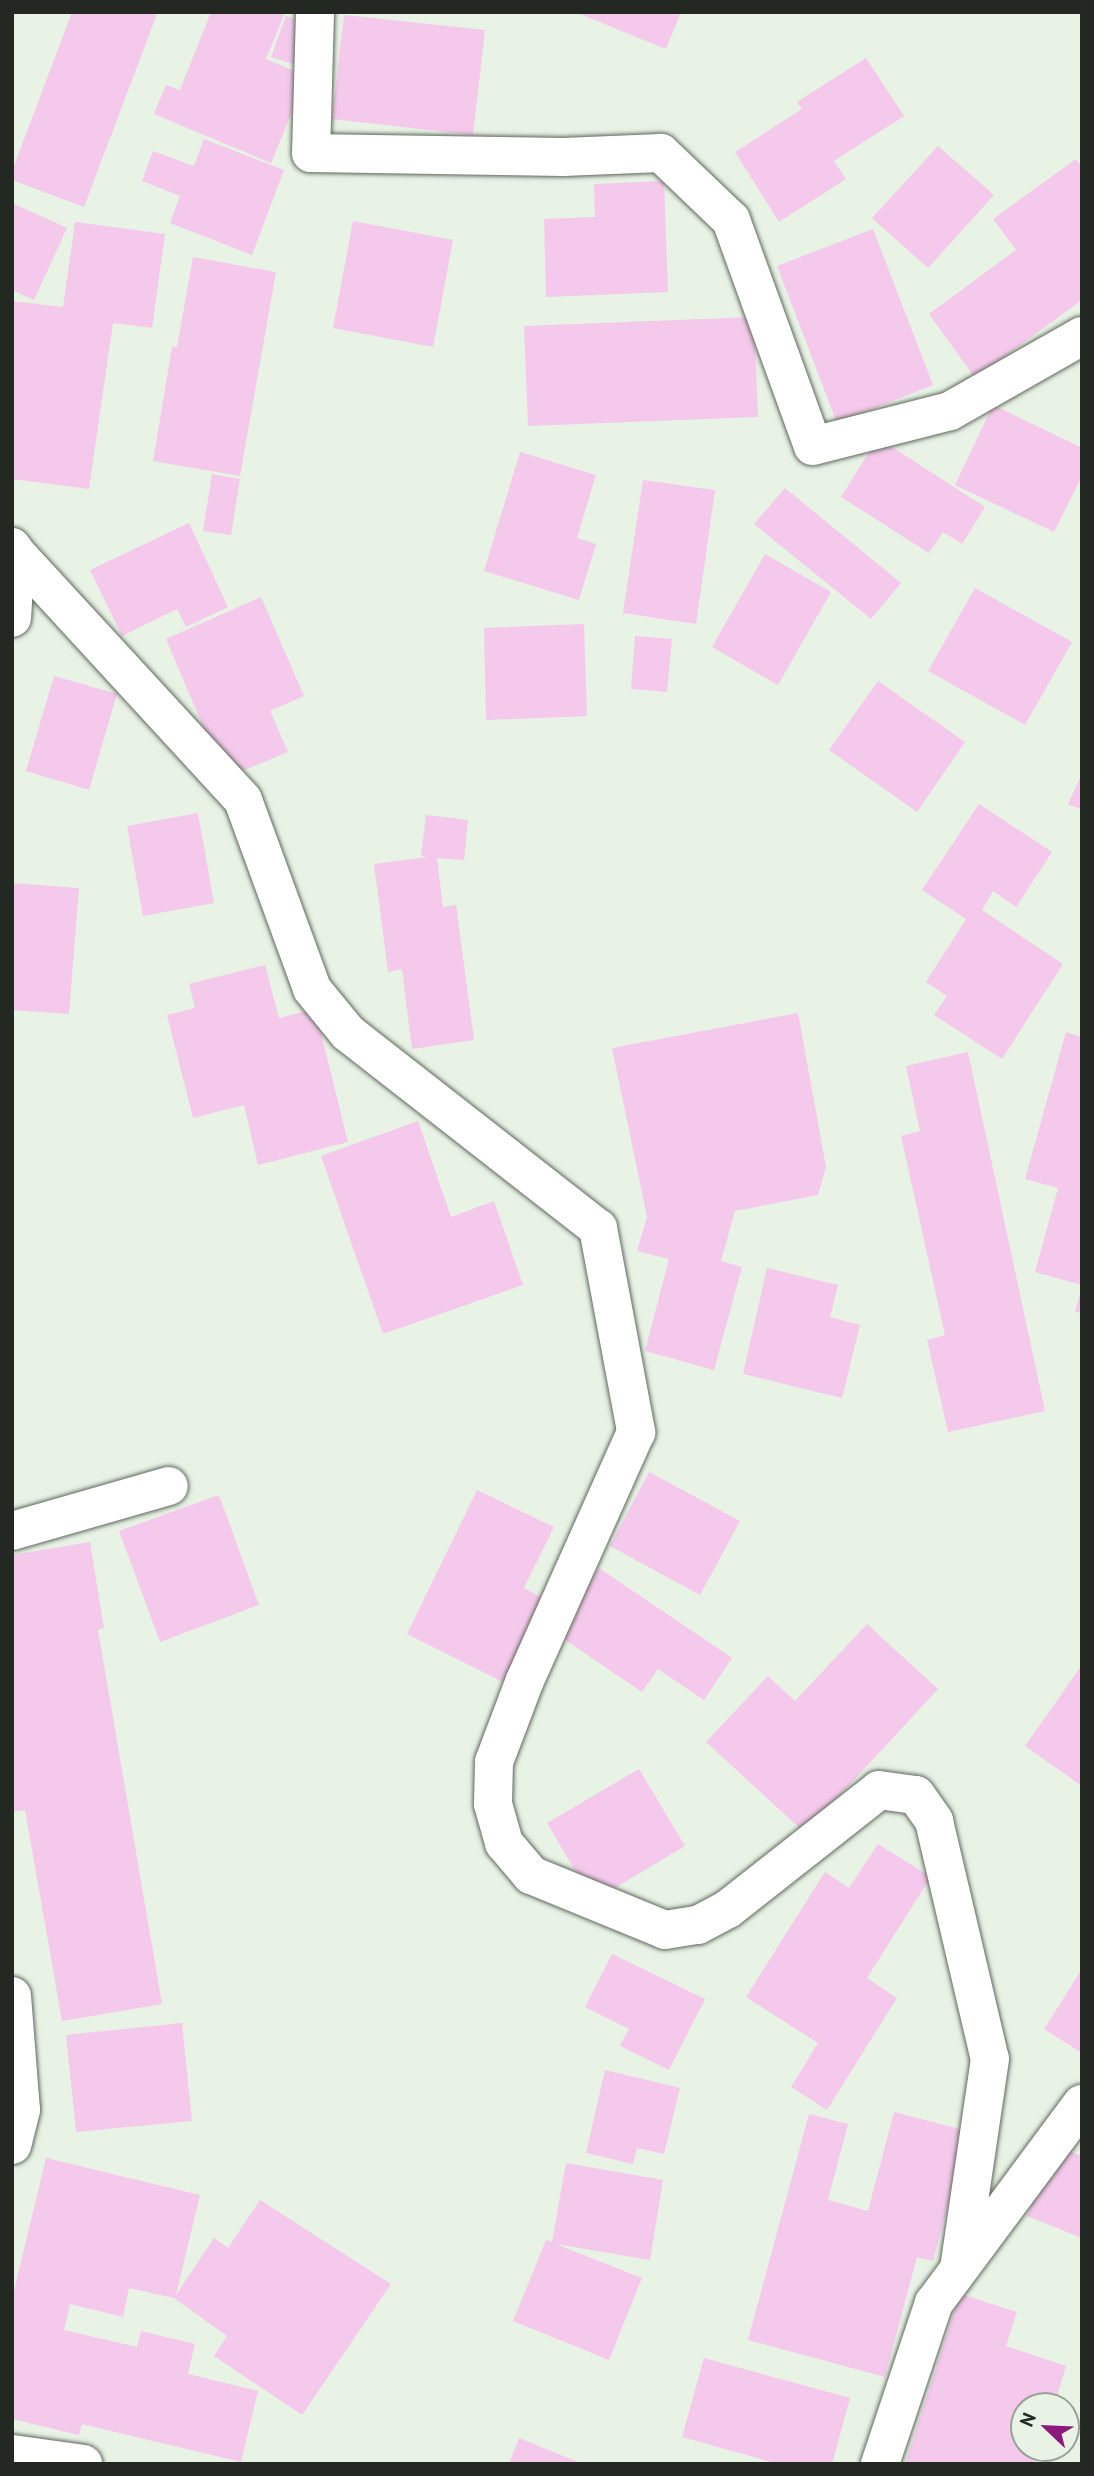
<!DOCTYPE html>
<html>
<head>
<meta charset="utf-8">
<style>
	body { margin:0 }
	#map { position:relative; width:1094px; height:2476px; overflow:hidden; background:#e8f2e5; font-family:"PT Sans",sans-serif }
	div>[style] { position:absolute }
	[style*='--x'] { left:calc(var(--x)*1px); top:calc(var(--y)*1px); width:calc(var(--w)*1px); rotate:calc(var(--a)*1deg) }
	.building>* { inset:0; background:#f5c9eb }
	.roads { filter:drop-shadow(0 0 2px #60685d) drop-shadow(0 0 2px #60685d) }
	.minor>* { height:38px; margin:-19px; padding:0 19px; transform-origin:19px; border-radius:19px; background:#fff }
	span { translate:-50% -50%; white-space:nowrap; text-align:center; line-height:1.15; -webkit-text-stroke:6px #e8f2e5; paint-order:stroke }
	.frame { position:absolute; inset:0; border:14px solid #242823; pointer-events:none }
	.north { position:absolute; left:1010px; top:2392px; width:70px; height:70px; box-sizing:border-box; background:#e8f2e5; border:2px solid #9aa197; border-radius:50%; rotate:293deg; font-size:19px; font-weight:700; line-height:28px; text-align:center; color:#242823 }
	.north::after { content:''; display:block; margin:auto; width:24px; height:32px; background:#8c1a7c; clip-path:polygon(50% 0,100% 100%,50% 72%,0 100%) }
</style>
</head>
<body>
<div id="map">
	<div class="building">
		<i style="clip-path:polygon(72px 12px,157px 14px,84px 207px,12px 180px,12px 171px)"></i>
		<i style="clip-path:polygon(211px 12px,285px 12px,266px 59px,307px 76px,271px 163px,154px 114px,166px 85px,180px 90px)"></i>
		<i style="clip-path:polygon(575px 12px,681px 12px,666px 49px)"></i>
		<i style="clip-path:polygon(344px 15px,485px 30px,473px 135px,332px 119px)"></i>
		<i style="clip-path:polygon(286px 16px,311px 25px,296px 65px,271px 57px)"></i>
		<i style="clip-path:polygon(866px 58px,904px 116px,834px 161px,846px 179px,779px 222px,735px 152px,802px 109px,797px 102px)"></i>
		<i style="clip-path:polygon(204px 139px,284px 170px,252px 255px,170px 223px,180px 196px,142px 181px,153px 151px,194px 166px)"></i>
		<i style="clip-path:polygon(938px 146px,994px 195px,928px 268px,872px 218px)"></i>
		<i style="clip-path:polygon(1076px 159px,1082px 167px,1082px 300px,975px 378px,929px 314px,1016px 250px,993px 219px)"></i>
		<i style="clip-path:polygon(664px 181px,668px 292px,546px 297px,544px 219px,595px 217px,594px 184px)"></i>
		<i style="clip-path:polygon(12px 203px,67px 228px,34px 300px,12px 290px)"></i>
		<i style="clip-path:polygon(353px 221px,453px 240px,433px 347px,333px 328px)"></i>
		<i style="clip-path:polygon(75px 222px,165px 234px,152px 328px,113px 323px,89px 489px,12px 479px,12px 301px,63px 307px)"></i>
		<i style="clip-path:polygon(873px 229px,933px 385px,837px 423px,777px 266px)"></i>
		<i style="clip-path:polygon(193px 257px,276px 272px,240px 476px,153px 461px,172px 347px,177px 347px)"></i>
		<i style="clip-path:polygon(754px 317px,758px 417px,528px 426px,524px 326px)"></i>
		<i style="clip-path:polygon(993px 405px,1082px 448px,1082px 476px,1054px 532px,955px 485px)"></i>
		<i style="clip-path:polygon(878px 438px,985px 507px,962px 544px,943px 532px,929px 553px,841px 497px)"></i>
		<i style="clip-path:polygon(520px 452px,596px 475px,577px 538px,596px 544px,579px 600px,484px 571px)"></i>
		<i style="clip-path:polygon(212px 474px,240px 479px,231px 535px,203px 531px)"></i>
		<i style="clip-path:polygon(643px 480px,715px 490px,696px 624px,623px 613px)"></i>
		<i style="clip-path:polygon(785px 488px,901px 583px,871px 619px,754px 524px)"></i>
		<i style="clip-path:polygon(189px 523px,228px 607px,186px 627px,177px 609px,122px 636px,90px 570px)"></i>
		<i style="clip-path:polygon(765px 554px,831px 592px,778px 685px,712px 647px)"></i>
		<i style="clip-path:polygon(975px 588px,1072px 642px,1025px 725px,928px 671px)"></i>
		<i style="clip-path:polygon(261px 597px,304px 696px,270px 711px,288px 752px,225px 778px,166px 639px)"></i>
		<i style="clip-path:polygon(584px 624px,587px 716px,486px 720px,484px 628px)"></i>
		<i style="clip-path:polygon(635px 636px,672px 639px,667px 692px,631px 689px)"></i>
		<i style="clip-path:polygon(54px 676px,117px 694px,89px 790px,26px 771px)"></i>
		<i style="clip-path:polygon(878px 681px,965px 742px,917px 812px,829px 750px)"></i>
		<i style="clip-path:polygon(1082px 774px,1082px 810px,1068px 804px)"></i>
		<i style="clip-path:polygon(979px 804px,1052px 852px,1016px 907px,993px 891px,982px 910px,1063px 964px,1002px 1059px,934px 1015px,947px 996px,926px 982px,966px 919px,922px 890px)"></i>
		<i style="clip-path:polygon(198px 813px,214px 903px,143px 916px,127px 826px)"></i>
		<i style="clip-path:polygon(426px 815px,468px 820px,464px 860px,437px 858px,443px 907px,456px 905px,474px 1040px,412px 1049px,402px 969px,388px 972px,374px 864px,428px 857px,421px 856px)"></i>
		<i style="clip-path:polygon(12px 883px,79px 888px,69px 1014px,12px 1010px)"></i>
		<i style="clip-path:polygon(265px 965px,279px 1018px,315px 1009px,348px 1142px,258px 1165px,244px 1105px,193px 1118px,167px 1015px,195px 1008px,189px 984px)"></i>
		<i style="clip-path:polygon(798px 1013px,826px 1167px,818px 1195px,735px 1211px,721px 1261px,742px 1267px,714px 1370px,645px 1351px,669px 1259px,637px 1251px,647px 1217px,612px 1048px)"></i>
		<i style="clip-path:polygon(1066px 1032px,1082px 1037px,1082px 1285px,1035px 1272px,1058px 1188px,1025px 1179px)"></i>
		<i style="clip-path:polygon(968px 1052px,1045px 1411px,948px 1432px,927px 1340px,945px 1335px,901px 1136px,920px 1131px,906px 1066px)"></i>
		<i style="clip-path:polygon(418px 1121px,451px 1217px,494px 1201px,523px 1285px,383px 1334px,321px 1156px)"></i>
		<i style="clip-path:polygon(767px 1268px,838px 1285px,830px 1317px,860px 1325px,842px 1398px,743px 1374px)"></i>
		<i style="clip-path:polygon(1081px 1290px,1082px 1290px,1082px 1313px,1075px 1312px)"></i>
		<i style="clip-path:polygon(649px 1472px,740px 1521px,700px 1595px,610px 1546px)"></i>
		<i style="clip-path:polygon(477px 1490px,554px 1527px,524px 1588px,548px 1601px,507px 1684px,407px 1634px)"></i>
		<i style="clip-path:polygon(219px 1495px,259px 1605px,160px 1642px,119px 1531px)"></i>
		<i style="clip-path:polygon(90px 1542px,104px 1628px,98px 1630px,162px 2004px,62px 2021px,25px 1810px,12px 1812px,12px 1555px)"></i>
		<i style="clip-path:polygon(599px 1568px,732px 1658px,704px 1700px,658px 1669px,642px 1692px,555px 1633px)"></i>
		<i style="clip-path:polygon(867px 1624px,938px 1689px,805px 1833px,706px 1742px,768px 1676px,795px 1701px)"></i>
		<i style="clip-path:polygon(1082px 1665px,1082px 1786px,1025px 1746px)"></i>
		<i style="clip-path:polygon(639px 1769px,685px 1846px,593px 1901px,547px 1823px)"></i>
		<i style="clip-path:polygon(878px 1844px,931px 1877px,867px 1978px,897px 1998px,827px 2110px,791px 2087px,818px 2043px,746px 1997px,825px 1872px,849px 1888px)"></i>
		<i style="clip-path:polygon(612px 1954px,705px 1999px,669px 2070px,620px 2046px,629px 2029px,585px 2007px)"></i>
		<i style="clip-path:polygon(1082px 1969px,1082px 2053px,1044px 2029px)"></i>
		<i style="clip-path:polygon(182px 2023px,192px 2121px,76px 2132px,66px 2035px)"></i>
		<i style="clip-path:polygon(605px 2070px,680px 2088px,664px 2154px,637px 2148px,633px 2164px,586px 2153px)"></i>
		<i style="clip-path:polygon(894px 2112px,968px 2131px,933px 2261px,917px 2257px,885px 2377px,748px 2340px,809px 2114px,848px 2124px,828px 2200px,868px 2211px)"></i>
		<i style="clip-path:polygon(1054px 2145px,1082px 2156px,1082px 2238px,1027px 2216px)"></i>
		<i style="clip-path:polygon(46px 2158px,200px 2195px,176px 2295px,214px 2238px,228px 2248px,260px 2200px,391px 2284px,302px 2415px,214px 2356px,227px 2336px,174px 2298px,129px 2288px,123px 2317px,70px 2304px,64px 2330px,137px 2347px,141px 2331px,195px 2344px,188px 2374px,258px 2391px,241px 2462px,82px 2424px,79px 2435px,12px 2419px,12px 2299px)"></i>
		<i style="clip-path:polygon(566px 2163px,663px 2180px,650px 2260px,556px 2244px,642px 2278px,609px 2360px,513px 2321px,546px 2240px,552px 2242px)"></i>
		<i style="clip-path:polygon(960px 2294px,1017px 2312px,1006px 2346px,1066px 2366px,1054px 2406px,1024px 2406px,1024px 2448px,1040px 2448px,1035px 2464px,905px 2464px)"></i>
		<i style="clip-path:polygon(704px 2358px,850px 2398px,832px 2464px,778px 2464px,682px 2437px)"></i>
		<i style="clip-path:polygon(519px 2438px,583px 2464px,509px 2464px)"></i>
	</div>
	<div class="roads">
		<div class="minor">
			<i style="--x:315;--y:12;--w:141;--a:91.6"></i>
			<i style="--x:311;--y:153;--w:252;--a:0.9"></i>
			<i style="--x:563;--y:157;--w:98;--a:-2.3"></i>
			<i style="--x:661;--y:153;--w:97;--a:43.7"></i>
			<i style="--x:731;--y:220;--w:240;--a:70.1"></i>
			<i style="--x:813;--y:446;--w:141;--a:-14.3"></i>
			<i style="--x:950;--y:411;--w:152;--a:-29.6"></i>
			<i style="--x:12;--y:547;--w:7;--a:56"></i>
			<i style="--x:16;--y:553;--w:65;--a:93.5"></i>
			<i style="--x:16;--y:553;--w:335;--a:47.4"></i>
			<i style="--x:243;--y:800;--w:201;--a:69.9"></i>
			<i style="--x:312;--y:989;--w:57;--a:50.7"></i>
			<i style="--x:348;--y:1033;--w:317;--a:38"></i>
			<i style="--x:598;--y:1228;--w:208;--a:79.4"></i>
			<i style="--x:636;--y:1432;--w:272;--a:114.1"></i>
			<i style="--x:525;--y:1680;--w:88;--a:110.7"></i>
			<i style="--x:494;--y:1762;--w:42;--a:91.4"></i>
			<i style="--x:493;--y:1804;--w:41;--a:74.2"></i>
			<i style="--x:504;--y:1843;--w:42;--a:49.8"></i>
			<i style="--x:531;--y:1875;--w:145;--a:22.3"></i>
			<i style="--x:665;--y:1930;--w:33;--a:-9"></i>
			<i style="--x:698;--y:1925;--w:34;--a:-28"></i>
			<i style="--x:728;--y:1909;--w:192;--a:-38.2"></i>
			<i style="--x:879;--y:1790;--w:37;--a:8"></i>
			<i style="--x:916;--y:1795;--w:32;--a:55"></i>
			<i style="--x:934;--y:1821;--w:244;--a:76.8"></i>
			<i style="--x:990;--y:2059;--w:212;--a:98.4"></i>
			<i style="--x:12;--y:1531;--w:163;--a:-16"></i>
			<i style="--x:12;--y:1996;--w:114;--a:85.5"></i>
			<i style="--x:21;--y:2110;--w:36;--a:104"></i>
			<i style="--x:12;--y:2454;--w:72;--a:8"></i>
			<i style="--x:880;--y:2464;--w:170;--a:-71.5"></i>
			<i style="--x:934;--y:2303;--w:248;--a:-53.4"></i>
		</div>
	</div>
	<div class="frame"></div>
	<div class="north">N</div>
</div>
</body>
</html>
